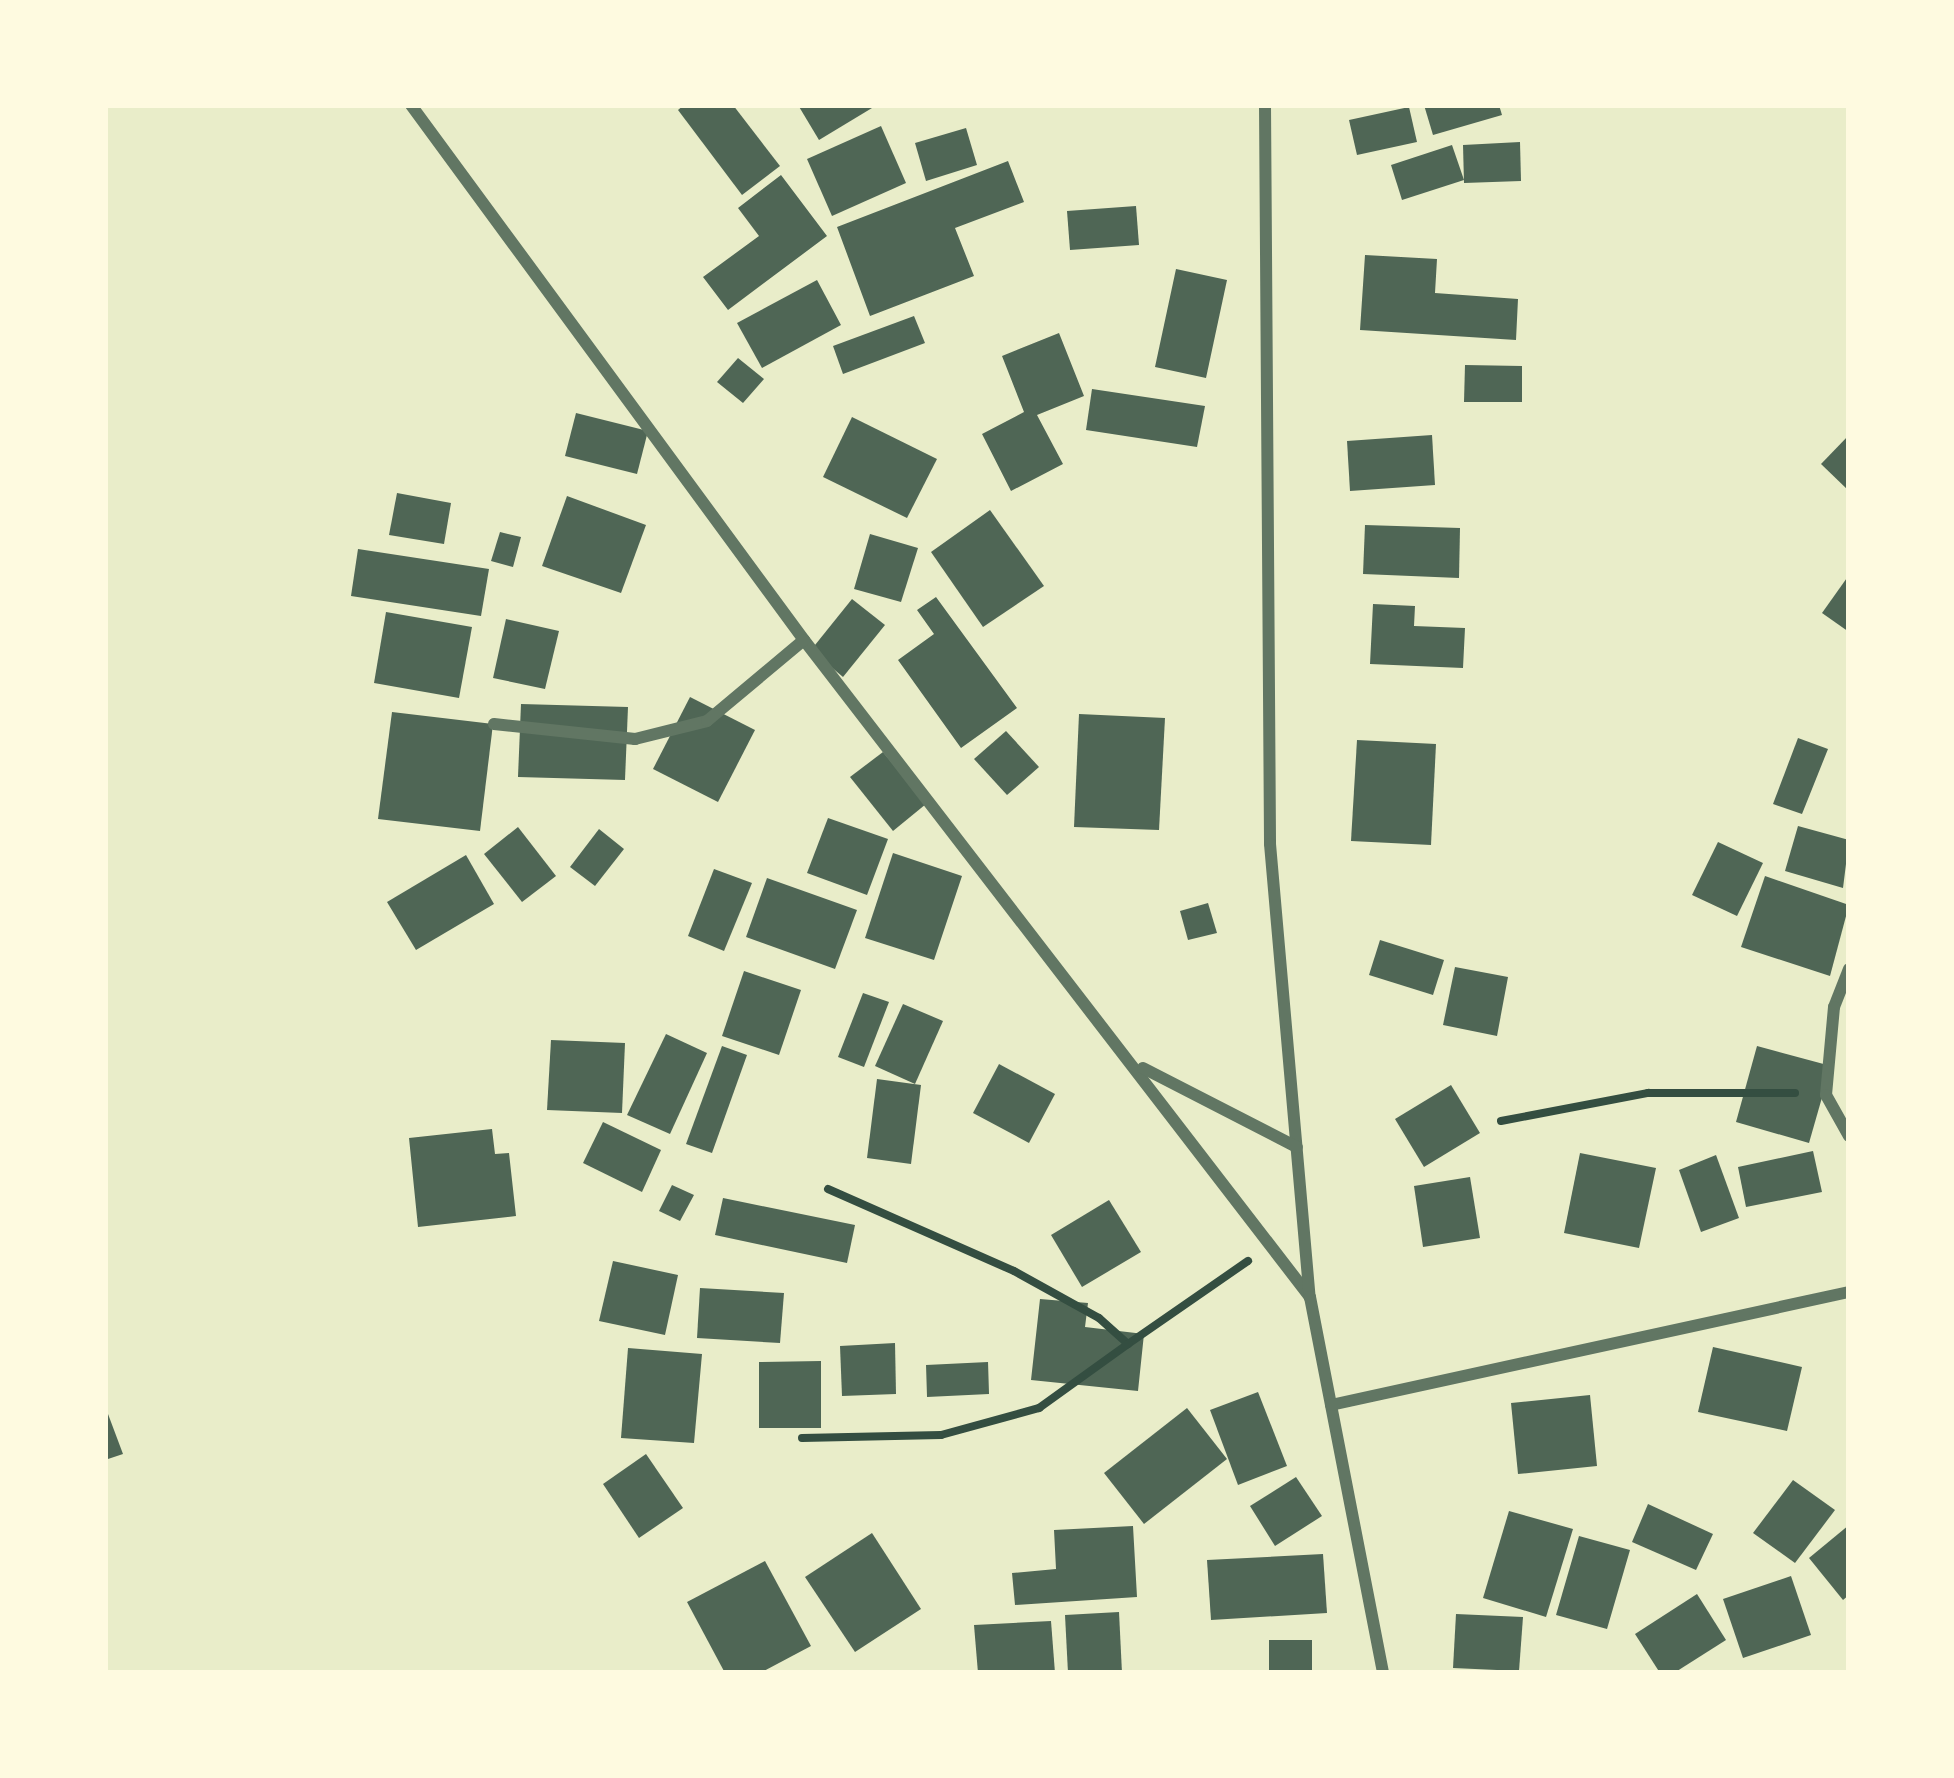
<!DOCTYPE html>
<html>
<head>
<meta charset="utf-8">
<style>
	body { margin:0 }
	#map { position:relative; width:1954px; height:1778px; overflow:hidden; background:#e9edc9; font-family:"Varela Round",sans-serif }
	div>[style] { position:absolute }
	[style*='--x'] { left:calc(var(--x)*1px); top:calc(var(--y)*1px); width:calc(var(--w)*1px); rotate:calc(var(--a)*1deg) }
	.building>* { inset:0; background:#4f6655 }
	.path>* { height:8px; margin:-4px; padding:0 4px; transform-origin:4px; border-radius:4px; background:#344e41 }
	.minor>* { height:12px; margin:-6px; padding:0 6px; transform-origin:6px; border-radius:6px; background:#617663 }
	span { translate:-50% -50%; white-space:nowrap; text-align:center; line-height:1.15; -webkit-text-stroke:9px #fefae0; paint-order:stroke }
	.frame { position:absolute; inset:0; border:108px solid #fefae0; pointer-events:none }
</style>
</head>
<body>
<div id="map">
	<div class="building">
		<i style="clip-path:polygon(684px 105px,733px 105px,780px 166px,742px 195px,678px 110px)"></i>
		<i style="clip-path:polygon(798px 105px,877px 105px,819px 140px)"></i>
		<i style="clip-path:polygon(1424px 105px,1499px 105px,1502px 115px,1433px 135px)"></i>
		<i style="clip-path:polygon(1409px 107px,1417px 142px,1357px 155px,1349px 120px)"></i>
		<i style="clip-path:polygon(881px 126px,906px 183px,832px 216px,807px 159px)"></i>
		<i style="clip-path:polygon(966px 128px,977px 165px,926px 181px,915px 143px)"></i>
		<i style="clip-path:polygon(1520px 142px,1521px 181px,1464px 183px,1463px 145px)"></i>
		<i style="clip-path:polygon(1452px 145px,1464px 180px,1402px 200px,1391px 165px)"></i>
		<i style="clip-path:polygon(1008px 161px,1024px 202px,955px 228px,974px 276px,870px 316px,837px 227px)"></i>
		<i style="clip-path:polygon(781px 175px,827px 236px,728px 310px,703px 277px,759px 236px,738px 208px)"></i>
		<i style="clip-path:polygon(1136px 206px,1139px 245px,1070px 250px,1067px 211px)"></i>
		<i style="clip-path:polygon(1365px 255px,1437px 259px,1435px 293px,1518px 299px,1516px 340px,1360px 330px)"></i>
		<i style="clip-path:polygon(1176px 269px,1227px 280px,1206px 378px,1155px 367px)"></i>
		<i style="clip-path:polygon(817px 280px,841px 325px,762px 368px,737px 323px)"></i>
		<i style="clip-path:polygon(914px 316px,925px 343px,843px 374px,833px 346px)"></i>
		<i style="clip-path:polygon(1059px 333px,1084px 396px,1037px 415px,1063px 464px,1011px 491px,982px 434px,1024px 412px,1002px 356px)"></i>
		<i style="clip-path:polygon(738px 358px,764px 379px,743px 403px,717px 382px)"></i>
		<i style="clip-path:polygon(1465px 365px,1522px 366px,1522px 402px,1464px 402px)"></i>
		<i style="clip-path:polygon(1092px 389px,1205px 406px,1197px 447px,1086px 430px)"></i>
		<i style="clip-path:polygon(576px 413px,648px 431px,637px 474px,565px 456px)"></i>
		<i style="clip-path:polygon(852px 417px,937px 459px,907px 518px,823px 477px)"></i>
		<i style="clip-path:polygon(1432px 435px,1435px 485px,1350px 491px,1347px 441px)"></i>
		<i style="clip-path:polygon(1849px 435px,1849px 491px,1821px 464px)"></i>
		<i style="clip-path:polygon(397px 493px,451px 503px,444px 544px,389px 535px)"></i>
		<i style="clip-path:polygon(567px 496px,646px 525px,621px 593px,542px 566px)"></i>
		<i style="clip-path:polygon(990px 510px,1044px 586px,983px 627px,931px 552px)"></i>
		<i style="clip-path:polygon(1365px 525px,1460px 528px,1459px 578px,1363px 574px)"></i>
		<i style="clip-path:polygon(500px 532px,521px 537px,513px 567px,491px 561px)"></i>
		<i style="clip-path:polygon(870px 534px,918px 548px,901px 602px,854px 589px)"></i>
		<i style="clip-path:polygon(358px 549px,489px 569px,481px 616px,351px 596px)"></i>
		<i style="clip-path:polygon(1849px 575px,1849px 632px,1822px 613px)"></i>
		<i style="clip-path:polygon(936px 597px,1017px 708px,961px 748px,898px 660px,934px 634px,917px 610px)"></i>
		<i style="clip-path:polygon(852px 599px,885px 625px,843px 677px,811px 650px)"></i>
		<i style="clip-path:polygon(1373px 604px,1415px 606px,1414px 626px,1465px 628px,1463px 668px,1370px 664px)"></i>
		<i style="clip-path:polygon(386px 612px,472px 627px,459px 698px,374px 683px)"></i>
		<i style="clip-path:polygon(506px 619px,559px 631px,545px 689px,493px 678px)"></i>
		<i style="clip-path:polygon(690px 697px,755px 730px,718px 802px,653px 769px)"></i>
		<i style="clip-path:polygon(521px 704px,628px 707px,625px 780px,518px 777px)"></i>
		<i style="clip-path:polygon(392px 712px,493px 724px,480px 831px,378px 819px)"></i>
		<i style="clip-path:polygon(1079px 714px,1165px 718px,1159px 830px,1074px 827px)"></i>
		<i style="clip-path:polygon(1006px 731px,1039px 767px,1007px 795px,974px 759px)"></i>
		<i style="clip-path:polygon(1798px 738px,1828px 749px,1802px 814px,1773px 804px)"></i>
		<i style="clip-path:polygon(1357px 740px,1436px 744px,1431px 845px,1351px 841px)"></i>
		<i style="clip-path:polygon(883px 752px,926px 804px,893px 831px,850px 777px)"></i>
		<i style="clip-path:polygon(828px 818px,888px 839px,867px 895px,807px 873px)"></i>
		<i style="clip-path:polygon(1798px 826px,1849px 840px,1843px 888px,1785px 871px)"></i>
		<i style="clip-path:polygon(518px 827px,556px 876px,522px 902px,484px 854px)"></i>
		<i style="clip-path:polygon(599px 829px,624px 849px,595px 886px,570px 867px)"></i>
		<i style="clip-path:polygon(1718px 842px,1763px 863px,1737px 916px,1692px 895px)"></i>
		<i style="clip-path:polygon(893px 853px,962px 876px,934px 960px,865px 938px)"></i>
		<i style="clip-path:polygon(466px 855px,494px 904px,416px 950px,387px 902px)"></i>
		<i style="clip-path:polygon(714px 869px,752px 883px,724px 951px,688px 936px)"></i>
		<i style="clip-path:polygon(1765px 876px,1849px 905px,1830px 976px,1741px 947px)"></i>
		<i style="clip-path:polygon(767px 878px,857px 910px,835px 969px,746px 937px)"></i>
		<i style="clip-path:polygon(1208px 903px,1217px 933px,1188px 940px,1180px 911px)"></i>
		<i style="clip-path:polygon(1380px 940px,1444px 960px,1433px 995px,1369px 975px)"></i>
		<i style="clip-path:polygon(1455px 967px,1508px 977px,1497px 1036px,1443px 1025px)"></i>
		<i style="clip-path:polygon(744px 971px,801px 990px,779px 1055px,722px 1036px)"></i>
		<i style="clip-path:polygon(863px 993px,889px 1002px,864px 1067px,838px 1057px)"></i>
		<i style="clip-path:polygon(903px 1004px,943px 1021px,915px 1084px,875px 1066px)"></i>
		<i style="clip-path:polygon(666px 1034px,707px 1053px,670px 1134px,627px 1115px)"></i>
		<i style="clip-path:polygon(551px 1040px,625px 1043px,622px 1113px,547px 1110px)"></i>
		<i style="clip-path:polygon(722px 1046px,747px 1055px,712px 1153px,686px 1144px)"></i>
		<i style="clip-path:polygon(1757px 1046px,1831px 1066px,1809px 1143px,1736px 1122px)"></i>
		<i style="clip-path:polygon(999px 1064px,1055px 1094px,1029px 1143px,973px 1113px)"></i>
		<i style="clip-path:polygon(877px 1079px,921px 1085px,911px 1164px,867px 1158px)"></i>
		<i style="clip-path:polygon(1451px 1085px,1480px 1133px,1424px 1167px,1395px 1119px)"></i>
		<i style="clip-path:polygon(603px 1122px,661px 1150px,642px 1192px,583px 1163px)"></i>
		<i style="clip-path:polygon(492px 1129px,495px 1154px,509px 1153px,516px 1216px,418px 1227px,409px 1138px)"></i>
		<i style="clip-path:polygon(1813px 1151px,1822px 1192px,1746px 1207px,1738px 1167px)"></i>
		<i style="clip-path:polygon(1580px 1153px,1656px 1168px,1639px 1248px,1564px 1233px)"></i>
		<i style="clip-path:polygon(1716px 1155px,1739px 1218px,1701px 1232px,1679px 1170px)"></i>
		<i style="clip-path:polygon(1470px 1177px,1480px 1238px,1423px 1247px,1414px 1186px)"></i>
		<i style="clip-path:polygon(672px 1185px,694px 1195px,680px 1221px,659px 1211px)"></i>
		<i style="clip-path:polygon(723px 1198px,855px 1225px,847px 1263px,715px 1235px)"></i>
		<i style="clip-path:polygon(1109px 1200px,1141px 1252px,1082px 1287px,1051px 1235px)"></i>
		<i style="clip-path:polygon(613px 1261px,678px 1275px,665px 1335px,599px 1321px)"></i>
		<i style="clip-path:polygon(700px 1288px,784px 1293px,780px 1343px,697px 1338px)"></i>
		<i style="clip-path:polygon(1040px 1299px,1088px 1303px,1085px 1327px,1144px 1334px,1138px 1391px,1031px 1380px)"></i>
		<i style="clip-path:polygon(895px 1343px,896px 1394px,842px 1396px,840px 1346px)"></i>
		<i style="clip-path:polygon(1713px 1347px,1802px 1367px,1787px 1431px,1698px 1412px)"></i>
		<i style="clip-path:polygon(628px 1348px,702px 1354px,694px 1443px,621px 1438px)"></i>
		<i style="clip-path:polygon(821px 1361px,821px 1428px,759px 1428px,759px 1362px)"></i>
		<i style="clip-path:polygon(988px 1362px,989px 1394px,927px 1397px,926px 1365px)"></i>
		<i style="clip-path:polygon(1258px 1392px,1287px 1466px,1238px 1485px,1210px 1410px)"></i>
		<i style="clip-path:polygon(1590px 1395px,1597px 1466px,1518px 1474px,1511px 1403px)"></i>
		<i style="clip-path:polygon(105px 1406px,123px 1454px,105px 1460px)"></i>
		<i style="clip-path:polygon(1187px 1408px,1227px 1459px,1144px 1524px,1104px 1473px)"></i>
		<i style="clip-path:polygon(646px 1454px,683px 1508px,639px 1538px,603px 1484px)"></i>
		<i style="clip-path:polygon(1296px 1477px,1322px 1516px,1275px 1546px,1250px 1506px)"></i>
		<i style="clip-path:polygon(1793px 1480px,1835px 1510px,1795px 1563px,1753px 1533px)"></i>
		<i style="clip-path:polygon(1648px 1504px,1713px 1534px,1696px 1570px,1632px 1542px)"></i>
		<i style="clip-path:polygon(1509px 1511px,1573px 1529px,1546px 1617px,1483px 1598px)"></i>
		<i style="clip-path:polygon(1849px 1525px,1849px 1595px,1843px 1600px,1809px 1558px)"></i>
		<i style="clip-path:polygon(1133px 1526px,1137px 1597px,1015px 1605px,1012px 1573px,1056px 1569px,1054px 1530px)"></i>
		<i style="clip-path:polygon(872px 1533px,921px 1609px,855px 1652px,805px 1577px)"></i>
		<i style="clip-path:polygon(1579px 1536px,1630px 1550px,1607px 1629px,1556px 1615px)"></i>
		<i style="clip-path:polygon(1323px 1554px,1327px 1613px,1211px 1620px,1207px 1560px)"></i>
		<i style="clip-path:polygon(765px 1561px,811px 1646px,760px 1673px,725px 1673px,687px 1602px)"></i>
		<i style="clip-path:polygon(1791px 1576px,1811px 1635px,1743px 1658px,1723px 1599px)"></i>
		<i style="clip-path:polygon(1697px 1594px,1726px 1640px,1674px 1673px,1660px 1673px,1635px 1634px)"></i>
		<i style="clip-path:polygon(1119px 1612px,1122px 1673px,1068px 1673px,1065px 1615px)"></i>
		<i style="clip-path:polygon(1456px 1614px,1523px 1617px,1519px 1671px,1453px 1668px)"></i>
		<i style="clip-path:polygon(1051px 1621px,1055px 1673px,978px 1673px,974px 1625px)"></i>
		<i style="clip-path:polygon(1269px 1640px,1312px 1640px,1312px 1673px,1269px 1673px)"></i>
	</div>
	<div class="path">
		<i style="--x:1501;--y:1121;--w:150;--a:-10.8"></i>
		<i style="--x:1648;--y:1093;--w:147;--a:0"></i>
		<i style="--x:828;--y:1189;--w:203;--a:23.8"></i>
		<i style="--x:1014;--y:1271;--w:97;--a:28.9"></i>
		<i style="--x:1099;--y:1318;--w:39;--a:42"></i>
		<i style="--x:1128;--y:1344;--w:146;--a:-34.7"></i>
		<i style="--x:802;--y:1438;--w:139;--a:-1.2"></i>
		<i style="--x:941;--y:1435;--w:102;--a:-15.4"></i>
		<i style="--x:1039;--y:1408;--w:110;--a:-35.7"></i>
	</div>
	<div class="minor">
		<i style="--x:411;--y:105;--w:664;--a:53.7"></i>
		<i style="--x:804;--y:640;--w:829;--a:52.4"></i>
		<i style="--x:1265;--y:105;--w:739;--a:89.61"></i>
		<i style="--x:1270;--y:844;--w:455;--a:85"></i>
		<i style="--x:1310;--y:1297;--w:383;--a:79"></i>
		<i style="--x:494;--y:724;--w:142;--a:6.1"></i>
		<i style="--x:635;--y:739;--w:74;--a:-14"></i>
		<i style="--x:707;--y:721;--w:126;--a:-39.9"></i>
		<i style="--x:1849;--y:969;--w:41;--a:111.5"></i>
		<i style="--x:1834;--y:1007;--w:88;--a:95.2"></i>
		<i style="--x:1826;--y:1095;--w:47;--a:60.7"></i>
		<i style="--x:1143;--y:1068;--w:173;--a:27.2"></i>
		<i style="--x:1331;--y:1405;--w:530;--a:-12.31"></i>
	</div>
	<div class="frame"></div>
</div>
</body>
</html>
